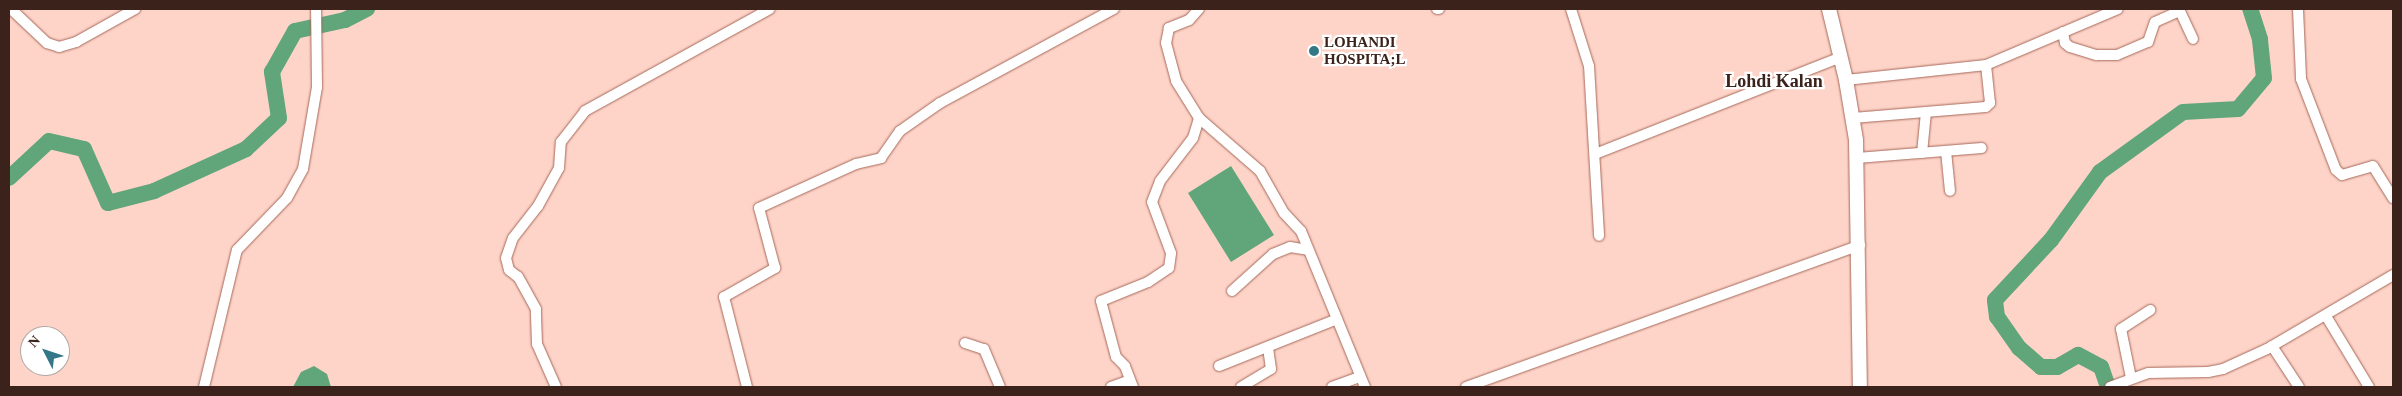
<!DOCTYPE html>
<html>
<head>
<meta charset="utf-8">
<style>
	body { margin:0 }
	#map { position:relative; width:2402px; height:396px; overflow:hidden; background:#fed4c9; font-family:"Times New Roman",serif }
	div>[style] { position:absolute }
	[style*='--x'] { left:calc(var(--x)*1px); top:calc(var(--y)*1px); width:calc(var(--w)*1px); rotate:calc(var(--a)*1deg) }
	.water>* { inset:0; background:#60a67a }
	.river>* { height:16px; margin:-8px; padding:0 8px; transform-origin:8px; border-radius:8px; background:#60a67a }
	.roads { filter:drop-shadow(0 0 1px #a66959) drop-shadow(0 0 1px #a66959) }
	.street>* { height:10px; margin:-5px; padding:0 5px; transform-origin:5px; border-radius:5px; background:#fff }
	.secondary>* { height:14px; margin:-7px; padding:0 7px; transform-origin:7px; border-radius:7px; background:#fff }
	.dots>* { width:14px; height:14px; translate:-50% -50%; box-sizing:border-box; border:2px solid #fff; border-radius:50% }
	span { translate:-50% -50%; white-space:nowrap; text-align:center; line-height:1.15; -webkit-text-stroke:4.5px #fff; paint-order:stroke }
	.poi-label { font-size:15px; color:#3b221b; font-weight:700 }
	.left { translate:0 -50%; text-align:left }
	.quarter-label { font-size:18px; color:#3b221b; font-weight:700 }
	.frame { position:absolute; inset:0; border:10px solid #3b221b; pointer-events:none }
	.north { position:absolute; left:20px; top:326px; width:50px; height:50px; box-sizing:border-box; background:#fff; border:1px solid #b1a7a4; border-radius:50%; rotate:311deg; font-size:14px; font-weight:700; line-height:20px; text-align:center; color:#3b221b }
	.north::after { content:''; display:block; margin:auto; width:18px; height:22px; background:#347787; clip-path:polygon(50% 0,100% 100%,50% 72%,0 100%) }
</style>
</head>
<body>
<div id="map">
	<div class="water">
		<i style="clip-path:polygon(1231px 166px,1274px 235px,1231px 262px,1188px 193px)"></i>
		<i style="clip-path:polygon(314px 366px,327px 374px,331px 387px,293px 387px,301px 372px)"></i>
	</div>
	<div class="river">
		<i style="--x:9;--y:178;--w:54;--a:-42.8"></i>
		<i style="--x:49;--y:141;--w:36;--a:13"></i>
		<i style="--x:84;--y:149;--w:59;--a:66"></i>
		<i style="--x:108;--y:203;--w:48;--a:-14.6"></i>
		<i style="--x:154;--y:191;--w:101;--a:-24.5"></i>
		<i style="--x:246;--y:149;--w:45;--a:-43.2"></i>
		<i style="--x:279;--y:118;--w:47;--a:-98.7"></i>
		<i style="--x:272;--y:72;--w:47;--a:-60.7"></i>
		<i style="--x:295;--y:31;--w:51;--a:-12.4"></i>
		<i style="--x:345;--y:20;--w:25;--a:-27"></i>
		<i style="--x:2108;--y:387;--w:21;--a:-109"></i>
		<i style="--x:2101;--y:367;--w:26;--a:-152"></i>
		<i style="--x:2078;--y:355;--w:24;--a:150"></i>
		<i style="--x:2057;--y:367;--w:16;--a:180"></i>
		<i style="--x:2041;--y:367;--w:29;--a:-139"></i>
		<i style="--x:2019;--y:348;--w:38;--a:-125"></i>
		<i style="--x:1997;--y:317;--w:17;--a:-97"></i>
		<i style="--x:1995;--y:300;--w:82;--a:-47"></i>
		<i style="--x:2051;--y:240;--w:84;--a:-54.2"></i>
		<i style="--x:2100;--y:172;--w:102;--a:-35.9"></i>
		<i style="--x:2183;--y:112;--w:55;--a:-3.1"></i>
		<i style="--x:2238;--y:109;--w:40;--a:-50"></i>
		<i style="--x:2264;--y:78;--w:39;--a:-96"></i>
		<i style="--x:2260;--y:39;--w:32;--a:-108"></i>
	</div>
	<div class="roads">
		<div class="street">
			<i style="--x:11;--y:9;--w:50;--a:43.4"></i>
			<i style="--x:47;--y:43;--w:13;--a:18"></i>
			<i style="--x:59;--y:47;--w:18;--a:-16"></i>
			<i style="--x:76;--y:42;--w:68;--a:-29.2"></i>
			<i style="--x:1199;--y:9;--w:15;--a:132"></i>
			<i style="--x:1189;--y:20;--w:22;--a:158"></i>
			<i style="--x:1169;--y:28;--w:15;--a:101"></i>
			<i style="--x:1166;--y:43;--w:39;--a:75"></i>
			<i style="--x:1176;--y:81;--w:44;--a:58.1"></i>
			<i style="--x:1199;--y:118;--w:81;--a:41"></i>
			<i style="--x:1260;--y:171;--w:48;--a:60.3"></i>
			<i style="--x:1284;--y:213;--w:25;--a:47"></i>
			<i style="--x:1301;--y:231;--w:169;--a:67.7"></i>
			<i style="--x:1437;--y:9;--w:2;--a:0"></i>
			<i style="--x:1571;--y:9;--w:60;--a:72.5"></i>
			<i style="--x:1589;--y:66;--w:170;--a:86.6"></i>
			<i style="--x:2179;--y:9;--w:33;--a:65"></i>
			<i style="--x:2298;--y:9;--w:70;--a:87.5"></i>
			<i style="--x:2301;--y:79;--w:97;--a:69"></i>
			<i style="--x:2336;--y:170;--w:8;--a:40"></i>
			<i style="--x:2342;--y:175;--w:32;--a:-16"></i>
			<i style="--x:2373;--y:166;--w:38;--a:58"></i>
			<i style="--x:2063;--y:32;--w:11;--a:80"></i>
			<i style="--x:2065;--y:43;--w:6;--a:39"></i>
			<i style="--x:2070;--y:47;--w:28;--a:17"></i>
			<i style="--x:2097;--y:55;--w:20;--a:0"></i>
			<i style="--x:2117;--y:55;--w:34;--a:-23"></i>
			<i style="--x:2148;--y:42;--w:21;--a:-71"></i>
			<i style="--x:2155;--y:22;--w:27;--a:-24"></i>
			<i style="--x:1846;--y:80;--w:141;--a:-6.1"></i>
			<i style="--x:1986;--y:65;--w:143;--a:-23"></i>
			<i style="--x:1853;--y:118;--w:133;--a:-4.7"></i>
			<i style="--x:1986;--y:107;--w:6;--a:-45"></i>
			<i style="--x:1990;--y:103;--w:38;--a:-96"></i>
			<i style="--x:1946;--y:151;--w:40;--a:84.3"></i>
			<i style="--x:1922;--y:153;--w:41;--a:-84.4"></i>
			<i style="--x:1595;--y:154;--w:264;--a:-21.5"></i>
			<i style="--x:1857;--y:158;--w:125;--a:-4.6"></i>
			<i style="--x:1232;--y:291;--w:55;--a:-42.1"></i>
			<i style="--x:1273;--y:254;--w:18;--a:-22"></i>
			<i style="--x:1290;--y:247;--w:18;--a:9"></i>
			<i style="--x:2326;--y:316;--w:83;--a:58.8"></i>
			<i style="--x:965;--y:343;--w:20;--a:18"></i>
			<i style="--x:984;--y:349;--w:41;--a:67.2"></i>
			<i style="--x:2272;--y:346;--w:49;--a:56.6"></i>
			<i style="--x:1219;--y:366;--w:127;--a:-21.7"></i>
			<i style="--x:2131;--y:378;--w:50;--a:-101.5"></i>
			<i style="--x:2121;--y:329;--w:35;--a:-33"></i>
			<i style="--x:204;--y:387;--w:141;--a:-76.5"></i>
			<i style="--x:237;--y:250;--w:72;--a:-46.1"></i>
			<i style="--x:287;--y:198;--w:33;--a:-61"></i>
			<i style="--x:303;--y:169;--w:83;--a:-80.3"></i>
			<i style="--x:317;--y:87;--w:78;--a:-90.7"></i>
			<i style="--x:556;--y:387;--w:47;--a:-113.8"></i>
			<i style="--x:537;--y:344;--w:35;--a:-92"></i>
			<i style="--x:536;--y:309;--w:37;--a:-119"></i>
			<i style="--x:518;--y:277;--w:11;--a:-142"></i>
			<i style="--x:509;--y:270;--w:12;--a:-104"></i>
			<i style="--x:506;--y:258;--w:21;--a:-71"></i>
			<i style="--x:513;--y:238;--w:41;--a:-52"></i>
			<i style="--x:538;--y:206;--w:43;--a:-61.1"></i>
			<i style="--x:559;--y:168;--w:26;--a:-86"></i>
			<i style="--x:561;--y:142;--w:39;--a:-52"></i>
			<i style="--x:585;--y:111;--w:211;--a:-28.9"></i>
			<i style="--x:747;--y:387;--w:93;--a:-104.3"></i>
			<i style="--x:724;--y:297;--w:59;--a:-29.6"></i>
			<i style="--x:775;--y:268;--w:62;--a:-104.9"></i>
			<i style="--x:759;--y:208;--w:107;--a:-24.4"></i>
			<i style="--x:856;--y:164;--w:26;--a:-13"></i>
			<i style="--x:881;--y:158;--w:33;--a:-55"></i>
			<i style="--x:900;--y:131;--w:49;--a:-35"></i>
			<i style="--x:940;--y:103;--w:198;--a:-28.4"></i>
			<i style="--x:1111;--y:387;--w:20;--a:-20"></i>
			<i style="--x:1133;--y:387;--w:22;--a:-111"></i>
			<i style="--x:1125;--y:366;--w:13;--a:-135"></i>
			<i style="--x:1116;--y:357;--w:58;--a:-105"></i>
			<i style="--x:1101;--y:301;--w:51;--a:-22"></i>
			<i style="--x:1148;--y:282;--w:25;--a:-34"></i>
			<i style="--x:1169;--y:268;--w:15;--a:-82"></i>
			<i style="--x:1171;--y:253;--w:54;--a:-110.4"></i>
			<i style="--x:1152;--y:202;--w:22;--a:-69"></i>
			<i style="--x:1160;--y:181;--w:54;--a:-52.5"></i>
			<i style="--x:1193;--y:138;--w:21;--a:-73"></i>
			<i style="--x:1241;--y:387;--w:35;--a:-31"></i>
			<i style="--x:1271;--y:369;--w:22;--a:-98"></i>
			<i style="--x:1332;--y:387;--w:30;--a:-20"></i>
			<i style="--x:1466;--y:387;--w:419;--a:-19.8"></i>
			<i style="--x:2110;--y:387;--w:40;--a:-20.2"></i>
			<i style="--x:2148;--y:373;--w:60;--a:-1"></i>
			<i style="--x:2208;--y:372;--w:15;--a:-11"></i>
			<i style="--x:2223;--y:369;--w:48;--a:-24.4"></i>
			<i style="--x:2267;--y:349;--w:146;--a:-30.4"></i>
		</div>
		<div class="secondary">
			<i style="--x:1829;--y:9;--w:73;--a:76.5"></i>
			<i style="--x:1846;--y:80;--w:61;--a:80.5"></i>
			<i style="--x:1856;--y:140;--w:247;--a:89.1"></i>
		</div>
	</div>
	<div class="dots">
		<i style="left:1314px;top:51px;background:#347787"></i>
	</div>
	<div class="poi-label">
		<span class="left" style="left:1324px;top:51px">LOHANDI<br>HOSPITA;L</span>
	</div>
	<div class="quarter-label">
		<span style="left:1774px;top:81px">Lohdi Kalan</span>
	</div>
	<div class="frame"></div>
	<div class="north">N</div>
</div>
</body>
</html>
